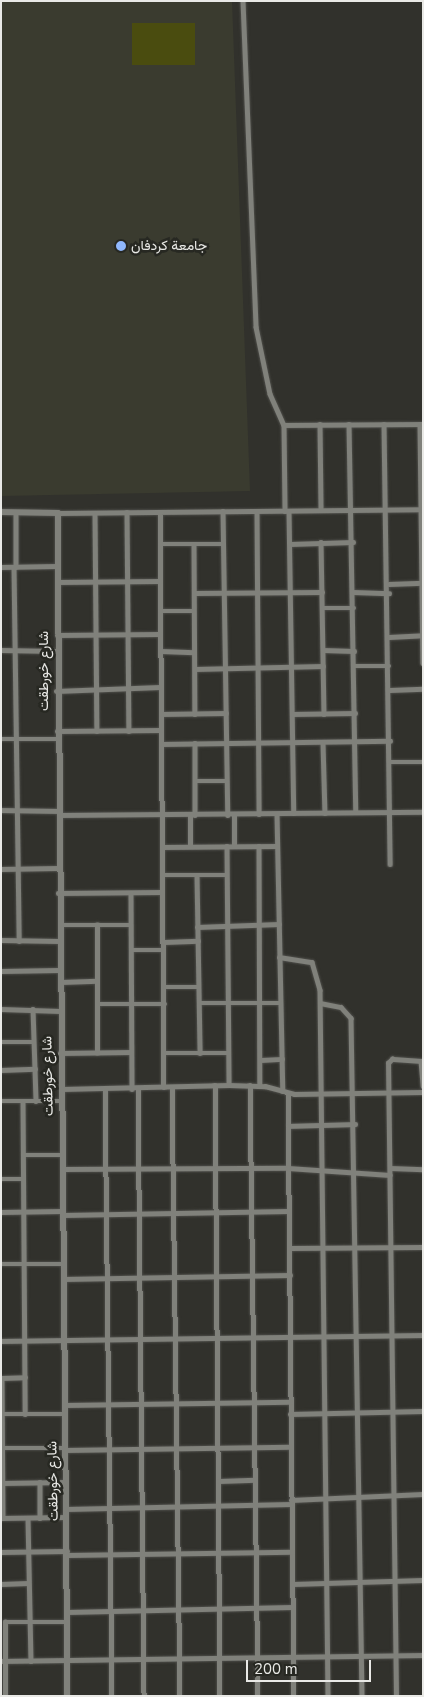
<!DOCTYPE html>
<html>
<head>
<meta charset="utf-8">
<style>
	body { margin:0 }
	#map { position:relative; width:424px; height:1697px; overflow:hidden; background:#31312c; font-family:"Nunito Sans",Vazirmatn,sans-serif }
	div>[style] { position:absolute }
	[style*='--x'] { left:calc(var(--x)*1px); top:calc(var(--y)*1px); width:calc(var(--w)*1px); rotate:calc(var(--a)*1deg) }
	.built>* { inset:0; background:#3a3b2f }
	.green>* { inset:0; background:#4a4c0f }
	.roads { filter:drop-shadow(0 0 1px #4f4f4b) drop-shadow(0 0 1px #4f4f4b) }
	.street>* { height:4.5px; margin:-2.25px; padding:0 2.25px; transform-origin:2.25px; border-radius:2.25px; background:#80817b }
	.secondary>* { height:5.5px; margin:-2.75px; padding:0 2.75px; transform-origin:2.75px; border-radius:2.75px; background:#80817b }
	.dots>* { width:14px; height:14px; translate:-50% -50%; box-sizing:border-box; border:2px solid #272822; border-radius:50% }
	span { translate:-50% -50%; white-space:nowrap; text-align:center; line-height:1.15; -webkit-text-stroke:5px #272822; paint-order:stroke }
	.poi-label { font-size:14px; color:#e9e9e6 }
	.left { translate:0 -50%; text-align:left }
	.street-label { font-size:14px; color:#e9e9e6 }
	.frame { position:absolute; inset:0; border:2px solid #e9e9e6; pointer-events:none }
	.scale { position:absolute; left:246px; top:1660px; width:125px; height:22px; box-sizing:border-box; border:2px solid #e9e9e6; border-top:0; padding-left:6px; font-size:15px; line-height:18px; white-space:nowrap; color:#e9e9e6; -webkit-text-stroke:4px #272822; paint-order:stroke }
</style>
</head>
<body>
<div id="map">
	<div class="built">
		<i style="clip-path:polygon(1px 1px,232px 1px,250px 491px,1px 496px)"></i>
	</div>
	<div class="green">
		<i style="clip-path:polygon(132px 23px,195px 23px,195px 65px,132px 65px)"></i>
	</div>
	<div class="roads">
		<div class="street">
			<i style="--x:243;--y:1;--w:326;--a:87.7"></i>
			<i style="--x:256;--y:327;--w:68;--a:78.2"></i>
			<i style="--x:270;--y:394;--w:34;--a:66"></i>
			<i style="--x:284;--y:425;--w:86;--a:89.3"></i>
			<i style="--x:320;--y:424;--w:86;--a:89.3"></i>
			<i style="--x:349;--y:424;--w:388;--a:89"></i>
			<i style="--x:384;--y:424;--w:440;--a:89.2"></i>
			<i style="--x:420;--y:424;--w:239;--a:89.3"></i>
			<i style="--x:284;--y:425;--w:139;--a:-0.4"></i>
			<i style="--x:223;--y:511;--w:304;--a:89.1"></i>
			<i style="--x:257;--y:511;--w:303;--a:89.6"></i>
			<i style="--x:289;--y:511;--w:302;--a:89.1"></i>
			<i style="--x:127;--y:512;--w:219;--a:89.5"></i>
			<i style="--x:160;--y:512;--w:575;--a:89.6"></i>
			<i style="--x:16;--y:513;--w:54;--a:90"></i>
			<i style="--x:58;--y:513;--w:365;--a:-0.6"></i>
			<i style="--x:95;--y:513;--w:218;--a:89.5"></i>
			<i style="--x:321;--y:542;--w:172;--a:89"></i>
			<i style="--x:160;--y:544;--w:64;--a:0"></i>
			<i style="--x:290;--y:544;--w:63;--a:-1.8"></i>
			<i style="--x:194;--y:545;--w:169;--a:89.7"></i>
			<i style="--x:1;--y:567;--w:56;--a:-1"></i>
			<i style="--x:14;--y:567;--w:374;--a:89.2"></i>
			<i style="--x:57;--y:582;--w:103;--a:-0.6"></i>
			<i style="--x:389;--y:584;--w:34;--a:-2"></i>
			<i style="--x:353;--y:592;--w:36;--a:2"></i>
			<i style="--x:194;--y:593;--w:128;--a:-0.4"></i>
			<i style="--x:323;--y:608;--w:31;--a:0"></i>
			<i style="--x:160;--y:611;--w:34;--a:0"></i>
			<i style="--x:57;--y:635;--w:103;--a:-0.6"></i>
			<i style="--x:389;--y:637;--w:34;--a:-3"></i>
			<i style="--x:1;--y:650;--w:55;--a:1"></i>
			<i style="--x:323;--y:650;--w:31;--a:2"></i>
			<i style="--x:161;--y:651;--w:33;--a:2"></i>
			<i style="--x:354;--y:666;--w:35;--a:0"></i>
			<i style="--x:195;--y:669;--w:128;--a:-1.3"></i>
			<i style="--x:390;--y:690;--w:33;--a:-2"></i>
			<i style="--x:56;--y:691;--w:104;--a:-2.2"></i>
			<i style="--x:161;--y:714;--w:65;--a:-0.9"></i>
			<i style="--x:292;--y:714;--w:63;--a:-0.9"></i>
			<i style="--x:57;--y:731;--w:104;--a:-0.6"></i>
			<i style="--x:1;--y:739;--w:56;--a:0"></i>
			<i style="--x:195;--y:743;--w:72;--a:90"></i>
			<i style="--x:323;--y:743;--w:70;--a:88.4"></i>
			<i style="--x:161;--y:744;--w:229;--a:-0.8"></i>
			<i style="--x:390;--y:762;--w:33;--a:0"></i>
			<i style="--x:195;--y:781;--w:32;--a:0"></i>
			<i style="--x:1;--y:810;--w:58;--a:1"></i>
			<i style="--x:277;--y:814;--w:277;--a:88.8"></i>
			<i style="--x:60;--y:815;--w:363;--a:-0.5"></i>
			<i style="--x:190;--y:846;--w:31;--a:-90"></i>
			<i style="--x:227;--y:846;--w:239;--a:89.5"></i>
			<i style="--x:234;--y:846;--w:31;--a:-90"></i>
			<i style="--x:259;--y:846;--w:240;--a:89.8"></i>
			<i style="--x:162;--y:847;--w:115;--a:-0.5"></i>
			<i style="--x:1;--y:869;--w:57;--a:-1"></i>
			<i style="--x:162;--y:875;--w:65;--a:0"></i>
			<i style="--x:197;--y:875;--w:178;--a:89"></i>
			<i style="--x:58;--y:893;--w:104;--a:-0.6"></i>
			<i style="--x:131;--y:893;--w:196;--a:89.7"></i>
			<i style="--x:60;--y:925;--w:71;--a:0"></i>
			<i style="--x:197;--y:927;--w:82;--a:-2.1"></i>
			<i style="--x:1;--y:940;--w:58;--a:1"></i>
			<i style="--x:164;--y:942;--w:34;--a:-2"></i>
			<i style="--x:131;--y:950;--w:33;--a:0"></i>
			<i style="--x:279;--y:957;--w:33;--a:9"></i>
			<i style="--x:312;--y:962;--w:29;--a:74"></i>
			<i style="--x:320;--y:990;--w:706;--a:89.35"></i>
			<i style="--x:1;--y:971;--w:58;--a:-1"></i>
			<i style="--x:61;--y:982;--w:36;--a:-2"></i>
			<i style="--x:165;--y:987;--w:33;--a:0"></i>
			<i style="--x:199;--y:1003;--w:81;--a:0"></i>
			<i style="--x:320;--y:1003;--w:21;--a:11"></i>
			<i style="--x:341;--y:1007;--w:15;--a:48"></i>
			<i style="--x:351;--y:1018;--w:678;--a:89.07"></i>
			<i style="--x:98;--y:1004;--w:67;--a:0"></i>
			<i style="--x:1;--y:1009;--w:59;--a:1.9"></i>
			<i style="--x:33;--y:1009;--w:92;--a:88.1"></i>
			<i style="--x:1;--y:1042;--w:33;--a:0"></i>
			<i style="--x:60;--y:1053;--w:71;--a:-0.8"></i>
			<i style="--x:97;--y:1053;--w:128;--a:-90"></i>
			<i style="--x:164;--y:1053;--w:65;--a:0"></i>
			<i style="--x:261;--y:1060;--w:21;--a:-3"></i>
			<i style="--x:421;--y:1061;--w:25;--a:85"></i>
			<i style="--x:1;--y:1070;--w:34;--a:-2"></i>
			<i style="--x:215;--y:1085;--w:611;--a:89.53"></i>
			<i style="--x:250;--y:1085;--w:611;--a:89.25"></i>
			<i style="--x:172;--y:1087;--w:609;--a:89.25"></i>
			<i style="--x:138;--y:1088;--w:608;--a:89.43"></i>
			<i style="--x:62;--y:1089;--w:167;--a:-1.4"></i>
			<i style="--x:229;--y:1085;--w:36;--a:2"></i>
			<i style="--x:265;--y:1086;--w:30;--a:15"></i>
			<i style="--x:294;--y:1094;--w:129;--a:-0.9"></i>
			<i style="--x:105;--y:1089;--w:607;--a:89.34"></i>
			<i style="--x:288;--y:1093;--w:603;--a:89.43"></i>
			<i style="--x:1;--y:1101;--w:60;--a:0"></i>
			<i style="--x:23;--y:1101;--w:313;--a:89.6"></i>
			<i style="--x:288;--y:1126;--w:67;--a:-1.7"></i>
			<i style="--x:23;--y:1155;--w:39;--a:0"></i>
			<i style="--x:390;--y:1168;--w:33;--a:2"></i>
			<i style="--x:62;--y:1169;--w:226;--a:-0.3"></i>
			<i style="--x:288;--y:1168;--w:102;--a:3.9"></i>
			<i style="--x:1;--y:1179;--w:23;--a:0"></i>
			<i style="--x:1;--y:1212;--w:61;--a:-0.9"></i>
			<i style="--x:63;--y:1215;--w:226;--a:-1"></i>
			<i style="--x:290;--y:1248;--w:133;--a:-0.4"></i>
			<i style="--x:1;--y:1264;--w:62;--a:0"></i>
			<i style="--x:63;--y:1279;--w:227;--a:-1"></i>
			<i style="--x:1;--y:1341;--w:422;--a:-0.8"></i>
			<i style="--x:1;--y:1378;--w:24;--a:-2"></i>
			<i style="--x:2;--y:1378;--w:140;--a:89.6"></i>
			<i style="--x:65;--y:1405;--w:225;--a:-0.8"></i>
			<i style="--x:1;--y:1414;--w:64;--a:0"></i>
			<i style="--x:290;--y:1414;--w:133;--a:-1.3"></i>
			<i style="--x:1;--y:1448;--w:64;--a:0"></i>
			<i style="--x:65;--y:1450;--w:225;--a:-0.8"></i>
			<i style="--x:219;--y:1481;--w:36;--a:-2"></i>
			<i style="--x:40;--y:1482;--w:36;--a:90"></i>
			<i style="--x:2;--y:1483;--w:64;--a:-0.9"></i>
			<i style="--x:291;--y:1500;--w:132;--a:-2.6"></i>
			<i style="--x:66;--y:1509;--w:225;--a:-1.3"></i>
			<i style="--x:1;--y:1518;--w:65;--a:-0.9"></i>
			<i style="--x:28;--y:1518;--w:143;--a:88.8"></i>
			<i style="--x:1;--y:1552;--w:66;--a:-0.9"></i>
			<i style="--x:67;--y:1555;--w:225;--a:-0.8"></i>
			<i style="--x:1;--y:1584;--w:27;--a:-2"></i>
			<i style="--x:293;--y:1584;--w:130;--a:-1.8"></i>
			<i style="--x:67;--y:1612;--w:225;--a:-1.3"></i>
			<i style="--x:1;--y:1661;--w:422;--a:-0.8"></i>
			<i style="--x:5;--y:1696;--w:74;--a:-90"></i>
			<i style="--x:5;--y:1622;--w:62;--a:0"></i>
			<i style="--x:396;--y:1696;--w:633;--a:-90.72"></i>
			<i style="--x:388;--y:1063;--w:6;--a:-45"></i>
			<i style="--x:392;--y:1059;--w:31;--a:4"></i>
		</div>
		<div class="secondary">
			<i style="--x:1;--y:512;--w:57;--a:1"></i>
			<i style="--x:58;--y:513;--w:1183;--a:89.52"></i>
		</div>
	</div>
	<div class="dots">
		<i style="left:121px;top:246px;background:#90b8fd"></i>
	</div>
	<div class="poi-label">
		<span class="left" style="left:131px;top:246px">جامعة كردفان</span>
	</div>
	<div class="street-label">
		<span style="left:44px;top:671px;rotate:-90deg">شارع خورطقت</span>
		<span style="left:48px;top:1076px;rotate:-91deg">شارع خورطقت</span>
		<span style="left:53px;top:1481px;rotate:-91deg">شارع خورطقت</span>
	</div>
	<div class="frame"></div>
	<div class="scale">200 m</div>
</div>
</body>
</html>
